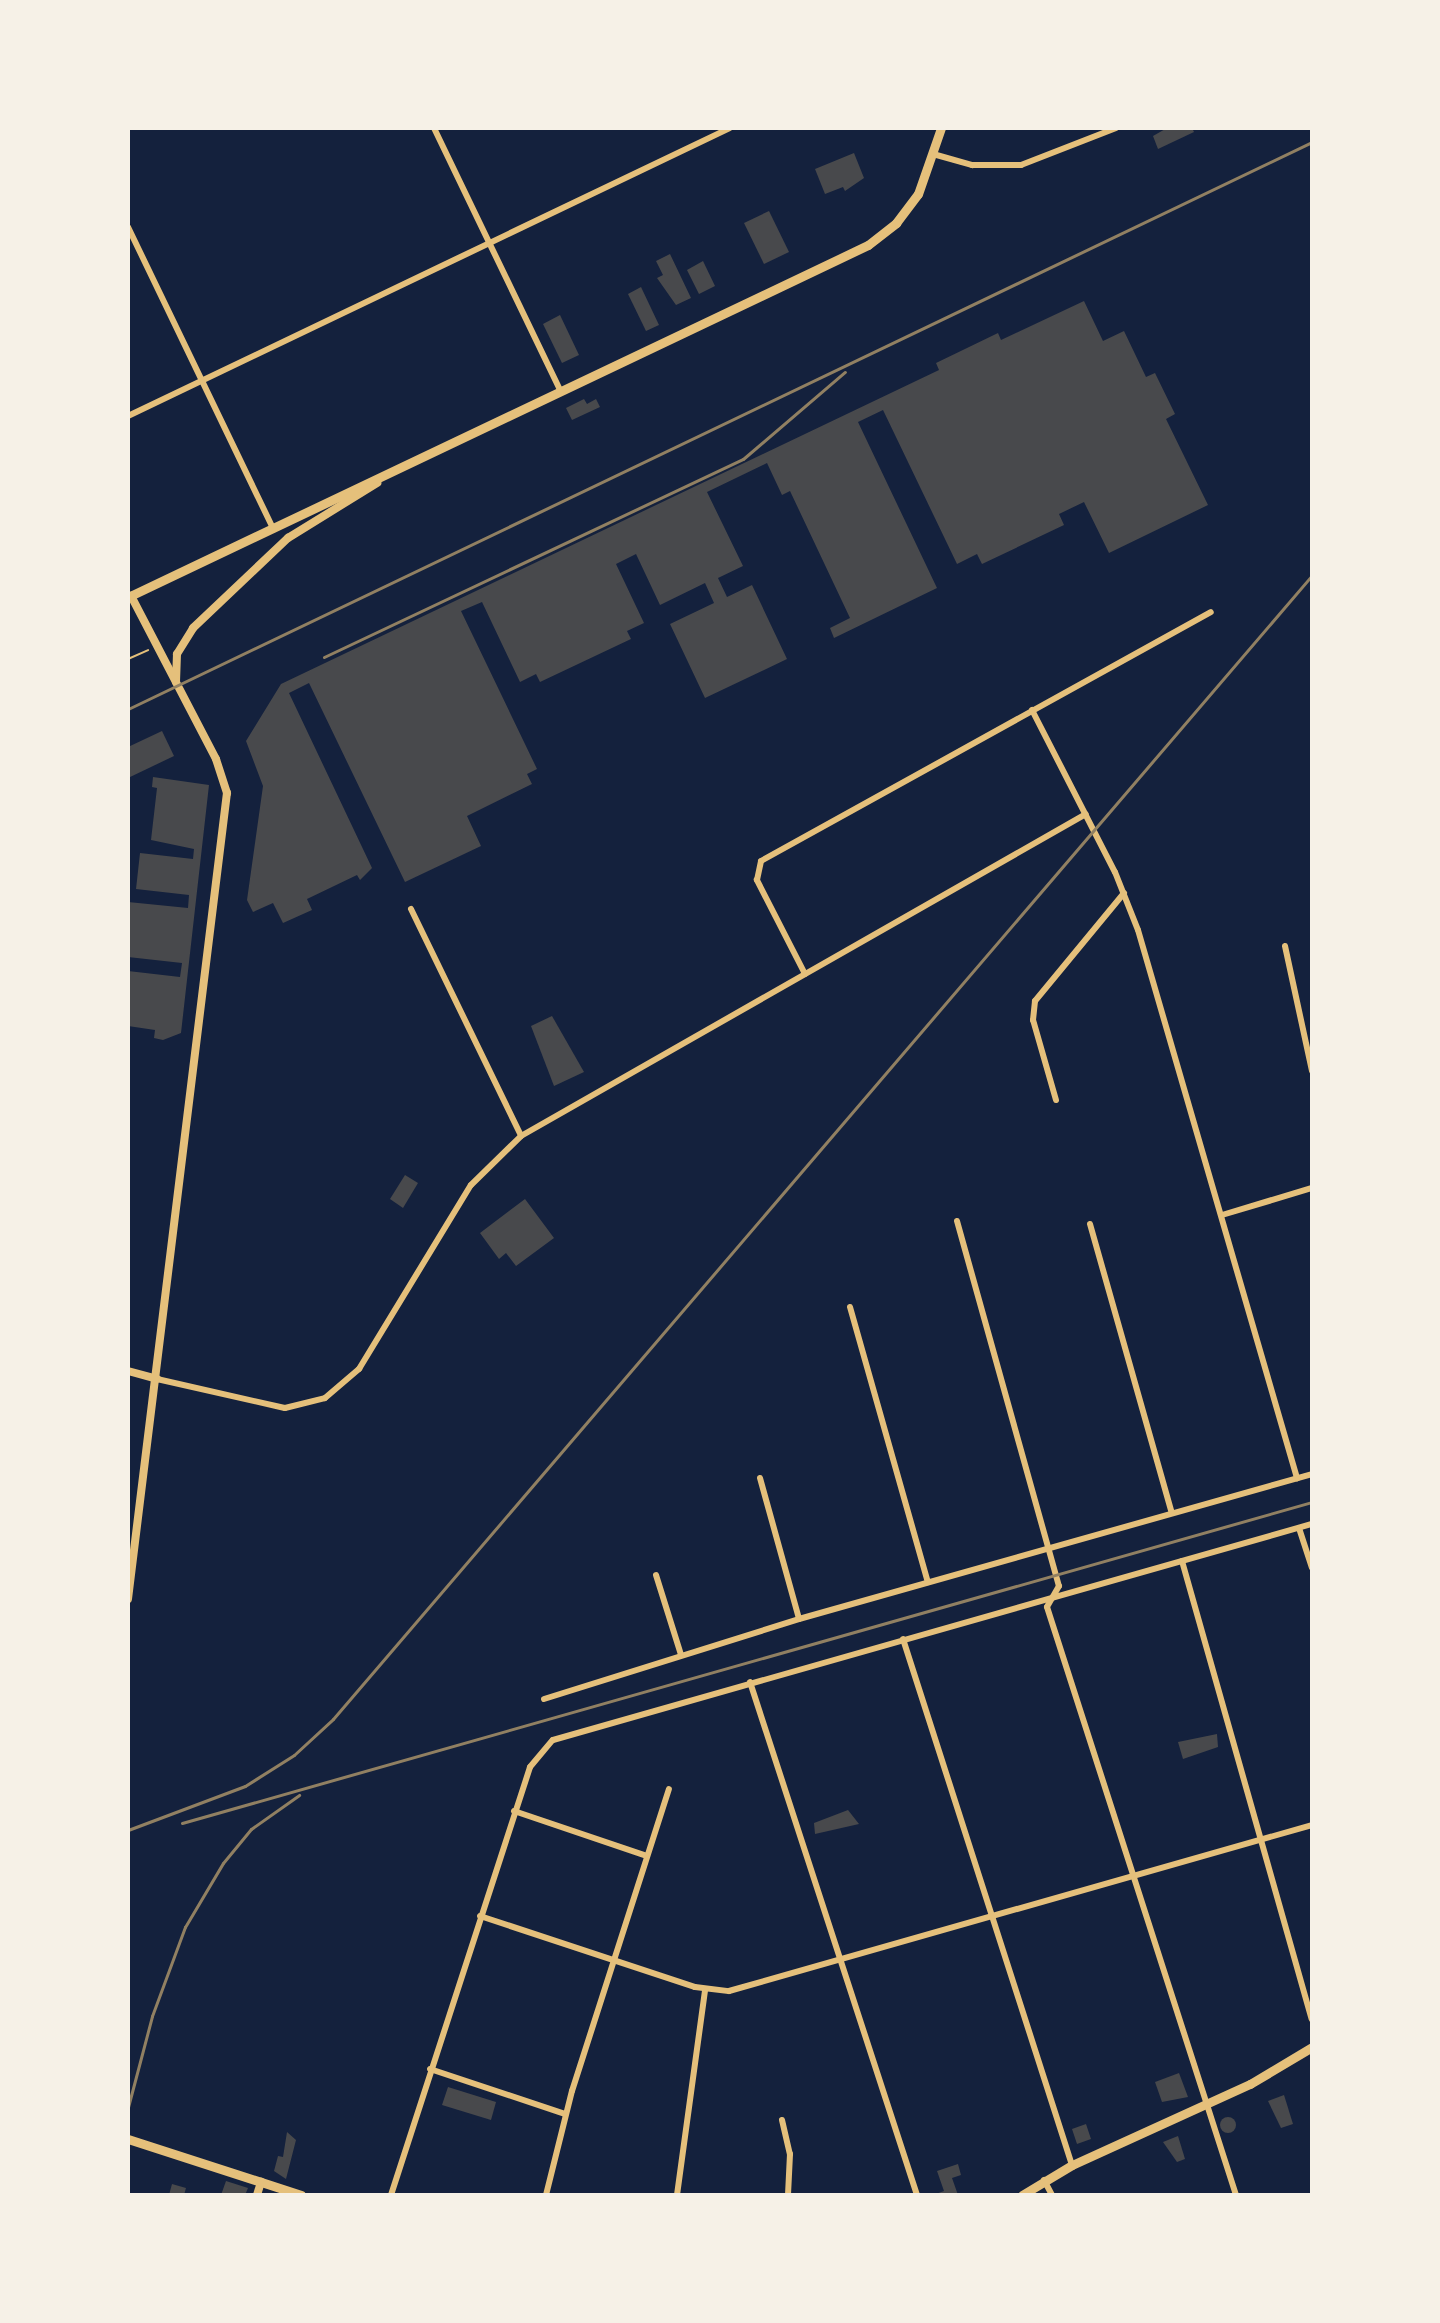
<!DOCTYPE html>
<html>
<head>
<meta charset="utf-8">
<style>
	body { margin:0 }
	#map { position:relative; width:1440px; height:2323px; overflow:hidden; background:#14213d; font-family:"Titillium Web",sans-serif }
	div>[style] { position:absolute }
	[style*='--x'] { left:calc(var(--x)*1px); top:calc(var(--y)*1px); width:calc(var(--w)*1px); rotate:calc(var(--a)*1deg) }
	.building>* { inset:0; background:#48494c }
	.round { border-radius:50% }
	.path>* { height:2px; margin:-1px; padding:0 1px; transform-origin:1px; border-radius:1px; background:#e5c07b }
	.minor>* { height:6px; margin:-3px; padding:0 3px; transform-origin:3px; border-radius:3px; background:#e5c07b }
	.tertiary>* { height:8px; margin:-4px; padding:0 4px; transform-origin:4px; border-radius:4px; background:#e5c07b }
	.secondary>* { height:9px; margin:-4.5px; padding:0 4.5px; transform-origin:4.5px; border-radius:4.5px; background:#e5c07b }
	.rail>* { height:3px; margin:-1.5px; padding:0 1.5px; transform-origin:1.5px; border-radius:1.5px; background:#918062 }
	span { translate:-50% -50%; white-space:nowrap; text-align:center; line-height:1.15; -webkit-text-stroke:6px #f6f1e7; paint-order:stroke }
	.frame { position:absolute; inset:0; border:130px solid #f6f1e7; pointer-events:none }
</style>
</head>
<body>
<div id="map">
	<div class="building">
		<i style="clip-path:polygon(1167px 128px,1192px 128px,1194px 132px,1158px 149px,1153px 136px)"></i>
		<i style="clip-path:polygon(854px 153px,864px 178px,845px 191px,843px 187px,825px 194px,815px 169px)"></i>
		<i style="clip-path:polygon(769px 211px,789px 252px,764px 264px,744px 223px)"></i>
		<i style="clip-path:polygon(670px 254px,691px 298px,676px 305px,657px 278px,663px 275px,656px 261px)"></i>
		<i style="clip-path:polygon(703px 261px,715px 286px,699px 294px,687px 270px)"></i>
		<i style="clip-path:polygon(641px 287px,659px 325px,646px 331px,628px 294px)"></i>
		<i style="clip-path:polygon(1084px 301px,1103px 341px,1124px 331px,1146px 377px,1155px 373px,1175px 414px,1166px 419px,1208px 505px,1109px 553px,1084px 502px,1059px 514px,1064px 525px,982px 564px,977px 554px,957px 564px,883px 410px,858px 422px,937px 588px,834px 638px,830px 628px,850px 618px,790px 491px,782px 495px,767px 463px,707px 492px,743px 566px,718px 578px,727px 597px,752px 585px,787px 659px,705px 698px,670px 624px,714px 603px,705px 583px,660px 605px,636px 554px,616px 564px,644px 623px,627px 631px,631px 639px,540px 682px,536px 674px,520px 682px,482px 602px,461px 611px,537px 769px,527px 774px,532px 784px,467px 816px,481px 846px,405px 882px,309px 683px,289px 693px,372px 868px,360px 880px,357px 875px,307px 899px,312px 910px,283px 923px,273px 903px,253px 912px,247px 900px,263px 786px,246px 741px,281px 684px,939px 370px,936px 363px,998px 333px,1001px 340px)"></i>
		<i style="clip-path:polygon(560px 315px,579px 355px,562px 363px,543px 324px)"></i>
		<i style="clip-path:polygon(584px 399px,587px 404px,596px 399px,600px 407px,572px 420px,566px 408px)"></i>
		<i style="clip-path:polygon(162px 731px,174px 756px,128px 778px,128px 747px)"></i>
		<i style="clip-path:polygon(153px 777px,209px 785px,181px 1033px,163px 1040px,154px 1038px,155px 1030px,128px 1026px,128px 971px,180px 977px,182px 963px,128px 957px,128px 902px,188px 908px,189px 895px,136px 889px,140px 853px,193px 859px,194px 849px,151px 840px,157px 788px,152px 787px)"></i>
		<i style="clip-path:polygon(552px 1016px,584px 1072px,554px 1086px,531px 1026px)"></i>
		<i style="clip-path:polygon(405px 1175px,418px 1183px,403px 1208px,390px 1199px)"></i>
		<i style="clip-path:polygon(525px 1199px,554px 1238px,516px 1266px,506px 1253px,499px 1259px,480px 1233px)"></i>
		<i style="clip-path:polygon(1217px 1734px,1218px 1747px,1183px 1759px,1178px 1742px)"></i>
		<i style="clip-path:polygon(848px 1810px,859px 1824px,815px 1834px,814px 1823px)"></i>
		<i style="clip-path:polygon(1179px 2073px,1188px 2097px,1162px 2102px,1155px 2082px)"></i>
		<i style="clip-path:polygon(448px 2087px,496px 2102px,491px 2120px,442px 2105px)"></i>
		<i style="clip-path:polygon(1284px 2095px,1293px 2124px,1281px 2128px,1268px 2101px)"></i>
		<i class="round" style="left:1220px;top:2117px;width:16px;height:16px"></i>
		<i style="clip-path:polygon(1086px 2124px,1091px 2139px,1077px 2144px,1072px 2129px)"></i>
		<i style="clip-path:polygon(287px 2132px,296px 2140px,286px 2179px,274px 2171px,278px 2156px,283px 2157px)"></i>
		<i style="clip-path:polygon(1178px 2136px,1185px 2159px,1177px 2162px,1163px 2142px)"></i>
		<i style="clip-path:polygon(958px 2164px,961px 2175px,952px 2178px,958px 2195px,933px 2195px,944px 2191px,937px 2171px)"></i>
		<i style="clip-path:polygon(226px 2181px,248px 2188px,245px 2195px,221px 2195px)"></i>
		<i style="clip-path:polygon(172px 2184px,186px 2188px,184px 2195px,169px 2195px)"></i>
	</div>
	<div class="path">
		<i style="--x:128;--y:659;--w:22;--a:-24"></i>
	</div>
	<div class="minor">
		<i style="--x:434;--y:128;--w:291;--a:64.3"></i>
		<i style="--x:933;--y:154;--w:41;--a:15.8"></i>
		<i style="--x:972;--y:165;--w:49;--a:0"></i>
		<i style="--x:1021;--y:165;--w:102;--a:-21.3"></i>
		<i style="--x:128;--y:227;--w:334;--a:64.3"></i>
		<i style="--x:128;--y:416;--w:667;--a:-25.57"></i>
		<i style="--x:1032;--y:710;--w:182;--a:62.9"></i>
		<i style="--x:1115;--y:872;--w:62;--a:68.4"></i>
		<i style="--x:1138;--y:930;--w:571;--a:73.82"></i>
		<i style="--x:411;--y:909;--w:252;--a:64.1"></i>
		<i style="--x:1285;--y:946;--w:128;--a:77.8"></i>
		<i style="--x:805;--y:974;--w:106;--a:-117.1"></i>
		<i style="--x:757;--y:880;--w:19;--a:-78"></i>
		<i style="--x:761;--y:861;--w:514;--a:-28.96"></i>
		<i style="--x:1056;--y:1100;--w:83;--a:-106"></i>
		<i style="--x:1033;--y:1020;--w:19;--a:-84"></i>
		<i style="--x:1035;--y:1001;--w:140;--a:-50.5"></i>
		<i style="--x:1222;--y:1215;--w:94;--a:-16.7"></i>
		<i style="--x:957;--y:1221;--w:379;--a:74.4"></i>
		<i style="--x:1059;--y:1586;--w:24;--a:120"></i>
		<i style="--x:1047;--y:1607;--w:618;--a:72.18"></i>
		<i style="--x:1090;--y:1224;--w:300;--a:74.2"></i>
		<i style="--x:850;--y:1307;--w:286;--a:74.2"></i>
		<i style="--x:157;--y:1379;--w:131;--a:12.8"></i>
		<i style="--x:285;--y:1408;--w:41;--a:-14"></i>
		<i style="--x:325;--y:1398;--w:45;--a:-40.5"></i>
		<i style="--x:359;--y:1369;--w:215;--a:-58.7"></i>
		<i style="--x:471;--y:1185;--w:70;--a:-44.4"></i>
		<i style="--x:521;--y:1136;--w:650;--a:-29.68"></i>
		<i style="--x:760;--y:1478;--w:146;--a:74.5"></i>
		<i style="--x:1299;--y:1528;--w:42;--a:72"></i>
		<i style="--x:1182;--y:1561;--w:476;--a:74.2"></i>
		<i style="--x:656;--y:1575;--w:84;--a:72.6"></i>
		<i style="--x:903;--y:1639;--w:552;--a:72.19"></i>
		<i style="--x:750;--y:1682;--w:539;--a:71.97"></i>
		<i style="--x:544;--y:1699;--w:267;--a:-17.4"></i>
		<i style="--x:799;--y:1619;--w:533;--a:-15.78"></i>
		<i style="--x:514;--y:1811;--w:140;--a:18.7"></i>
		<i style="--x:480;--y:1916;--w:226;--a:18.3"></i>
		<i style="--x:695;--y:1987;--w:34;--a:7"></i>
		<i style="--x:729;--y:1991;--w:606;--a:-15.89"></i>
		<i style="--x:430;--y:2069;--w:142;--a:18.4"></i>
		<i style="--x:782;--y:2120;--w:35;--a:77"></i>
		<i style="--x:790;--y:2154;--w:41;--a:92.8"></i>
		<i style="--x:1044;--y:2180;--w:17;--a:62"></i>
		<i style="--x:391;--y:2195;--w:450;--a:-72"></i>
		<i style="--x:530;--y:1767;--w:35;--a:-50"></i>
		<i style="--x:553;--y:1740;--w:789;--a:-15.89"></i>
		<i style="--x:546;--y:2195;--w:107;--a:-76"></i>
		<i style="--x:572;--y:2091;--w:317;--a:-72.2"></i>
		<i style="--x:677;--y:2195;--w:207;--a:-82.2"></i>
	</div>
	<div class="tertiary">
		<i style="--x:176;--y:682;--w:28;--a:-88"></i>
		<i style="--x:177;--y:654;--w:31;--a:-58"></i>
		<i style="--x:193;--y:628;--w:131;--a:-43.5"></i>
		<i style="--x:288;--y:538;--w:105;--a:-31.7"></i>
		<i style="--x:128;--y:1371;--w:30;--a:15"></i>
		<i style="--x:128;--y:1599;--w:812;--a:-83"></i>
		<i style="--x:227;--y:793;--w:36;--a:-108"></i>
		<i style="--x:216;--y:759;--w:184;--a:-117.5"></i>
		<i style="--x:257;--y:2195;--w:14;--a:-73"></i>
	</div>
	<div class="secondary">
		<i style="--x:128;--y:597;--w:819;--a:-25.44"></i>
		<i style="--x:868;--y:245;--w:36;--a:-38"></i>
		<i style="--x:896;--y:223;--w:36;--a:-53"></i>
		<i style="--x:918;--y:194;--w:70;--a:-70.8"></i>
		<i style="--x:128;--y:2139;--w:182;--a:17.9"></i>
		<i style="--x:1022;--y:2195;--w:58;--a:-31"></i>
		<i style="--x:1072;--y:2165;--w:196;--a:-24.5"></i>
		<i style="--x:1250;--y:2084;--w:72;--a:-30.8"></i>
	</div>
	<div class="rail">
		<i style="--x:324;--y:657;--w:463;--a:-25.3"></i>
		<i style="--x:743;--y:459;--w:134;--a:-40.5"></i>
		<i style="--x:128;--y:709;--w:1313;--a:-25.59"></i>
		<i style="--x:182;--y:1823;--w:1175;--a:-15.86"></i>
		<i style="--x:128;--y:1830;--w:125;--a:-20.6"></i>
		<i style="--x:245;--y:1786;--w:58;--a:-32.3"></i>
		<i style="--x:294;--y:1755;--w:53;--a:-42.7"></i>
		<i style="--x:333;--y:1719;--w:1506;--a:-49.44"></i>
		<i style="--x:128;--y:2107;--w:94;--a:-75.2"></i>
		<i style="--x:152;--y:2016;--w:95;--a:-69.7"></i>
		<i style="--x:185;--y:1927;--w:74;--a:-59.3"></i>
		<i style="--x:223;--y:1863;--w:44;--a:-50.5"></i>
		<i style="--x:251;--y:1829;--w:59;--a:-35.3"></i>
	</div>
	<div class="frame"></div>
</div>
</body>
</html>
